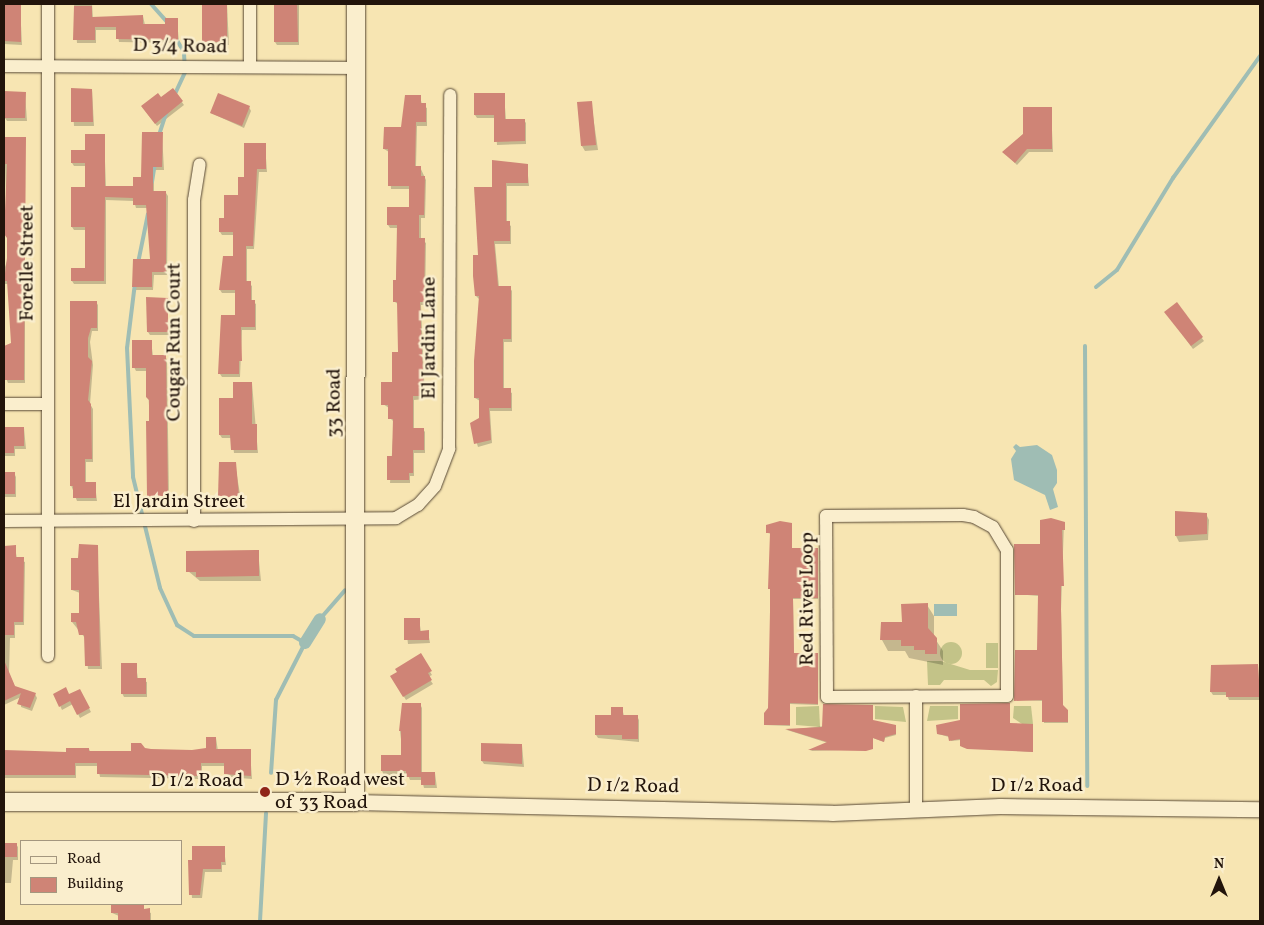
<!DOCTYPE html>
<html>
<head>
<meta charset="utf-8">
<style>
	body { margin:0 }
	#map { position:relative; width:1264px; height:925px; overflow:hidden; background:#f7e5b2; font-family:Vollkorn,serif }
	div>[style] { position:absolute }
	[style*='--x'] { left:calc(var(--x)*1px); top:calc(var(--y)*1px); width:calc(var(--w)*1px); rotate:calc(var(--a)*1deg) }
	.green>* { inset:0; background:#c3c388 }
	.round { border-radius:50% }
	.water>* { inset:0; background:#9fbdb4 }
	.shadow>* { inset:0; background:#0003 }
	.stream>* { height:4px; margin:-2px; padding:0 2px; transform-origin:2px; border-radius:2px; background:#9fbdb4 }
	.canal>* { height:12px; margin:-6px; padding:0 6px; transform-origin:6px; border-radius:6px; background:#9fbdb4 }
	.building>* { inset:0; background:#cf8476 }
	.roads { filter:drop-shadow(0 0 1px #574835) drop-shadow(0 0 1px #574835) }
	.minor>* { height:12px; margin:-6px; padding:0 6px; transform-origin:6px; border-radius:6px; background:#faeecd }
	.tertiary>* { height:15px; margin:-7.5px; padding:0 7.5px; transform-origin:7.5px; border-radius:7.5px; background:#faeecd }
	.secondary>* { height:18px; margin:-9px; padding:0 9px; transform-origin:9px; border-radius:9px; background:#faeecd }
	.dots>* { width:14px; height:14px; translate:-50% -50%; box-sizing:border-box; border:2px solid #faeecd; border-radius:50% }
	span { translate:-50% -50%; white-space:nowrap; text-align:center; line-height:1.15; -webkit-text-stroke:5px #faeecd; paint-order:stroke }
	.street-label { font-size:20px; color:#22140b }
	.poi-label { font-size:20px; color:#22140b }
	.left { translate:0 -50%; text-align:left }
	.frame { position:absolute; inset:0; border:5px solid #22140b; pointer-events:none }
	.legend { position:absolute; left:20px; top:840px; width:162px; height:65px; box-sizing:border-box; background:#faeecd; border:1px solid #a4977f; margin:0; padding:6px 9px; list-style:none; font-size:15px; color:#22140b }
	.legend li { display:flex; align-items:center; gap:10px; height:25px }
	.legend b { width:25px; border:1px solid #a4977f }
	.north { position:absolute; left:1194px; top:855px; width:50px; height:50px; -webkit-text-stroke:4px #faeecd; paint-order:stroke; rotate:0deg; font-size:14px; font-weight:700; line-height:20px; text-align:center; color:#22140b }
	.north::after { content:''; display:block; margin:auto; width:18px; height:22px; background:#22140b; clip-path:polygon(50% 0,100% 100%,50% 72%,0 100%) }
</style>
</head>
<body>
<div id="map">
	<div class="green">
		<i class="round" style="left:940px;top:642px;width:22px;height:22px"></i>
		<i style="clip-path:polygon(986px 643px,998px 643px,998px 668px,986px 668px)"></i>
		<i style="clip-path:polygon(927px 661px,941px 661px,970px 670px,998px 670px,997px 682px,991px 686px,984px 680px,944px 680px,940px 685px,928px 685px)"></i>
		<i style="clip-path:polygon(819px 706px,820px 727px,796px 725px,796px 707px)"></i>
		<i style="clip-path:polygon(875px 706px,903px 707px,906px 722px,875px 719px)"></i>
		<i style="clip-path:polygon(930px 706px,958px 706px,958px 719px,927px 721px)"></i>
		<i style="clip-path:polygon(1031px 706px,1033px 724px,1022px 724px,1013px 718px,1014px 706px)"></i>
	</div>
	<div class="water">
		<i style="clip-path:polygon(1016px 444px,1020px 447px,1037px 445px,1052px 455px,1057px 470px,1057px 483px,1053px 489px,1058px 507px,1050px 510px,1045px 495px,1014px 480px,1011px 459px,1016px 451px,1013px 447px)"></i>
		<i style="clip-path:polygon(934px 604px,957px 604px,957px 616px,934px 616px)"></i>
	</div>
	<div class="shadow">
		<i style="clip-path:polygon(4px 4px,20px 4px,22px 45px,4px 44px)"></i>
		<i style="clip-path:polygon(74px 4px,92px 4px,93px 18px,143px 16px,145px 25px,166px 25px,177px 19px,179px 43px,119px 42px,117px 30px,96px 30px,96px 43px,77px 43px)"></i>
		<i style="clip-path:polygon(204px 4px,227px 4px,229px 45px,205px 45px)"></i>
		<i style="clip-path:polygon(276px 4px,299px 4px,299px 45px,277px 45px,275px 42px)"></i>
		<i style="clip-path:polygon(72px 90px,92px 90px,94px 126px,74px 126px)"></i>
		<i style="clip-path:polygon(173px 90px,184px 105px,157px 126px,144px 109px)"></i>
		<i style="clip-path:polygon(25px 93px,27px 121px,7px 121px,5px 118px)"></i>
		<i style="clip-path:polygon(504px 94px,506px 120px,524px 120px,526px 123px,526px 144px,497px 145px,495px 118px,477px 118px,475px 115px)"></i>
		<i style="clip-path:polygon(420px 96px,422px 105px,427px 108px,427px 126px,417px 126px,416px 167px,420px 167px,426px 180px,425px 218px,421px 218px,421px 239px,426px 243px,425px 305px,421px 305px,425px 399px,414px 400px,414px 429px,423px 429px,425px 432px,425px 453px,414px 453px,414px 476px,410px 476px,410px 483px,390px 483px,394px 422px,390px 418px,389px 408px,383px 404px,393px 383px,400px 354px,399px 305px,395px 302px,398px 228px,390px 228px,388px 225px,410px 208px,410px 189px,391px 189px,389px 152px,384px 149px,402px 129px)"></i>
		<i style="clip-path:polygon(591px 102px,598px 150px,585px 151px,582px 146px)"></i>
		<i style="clip-path:polygon(249px 107px,251px 111px,244px 128px,211px 113px)"></i>
		<i style="clip-path:polygon(1051px 108px,1053px 152px,1029px 152px,1017px 165px,1004px 152px)"></i>
		<i style="clip-path:polygon(162px 133px,164px 170px,154px 170px,154px 193px,166px 193px,168px 196px,167px 275px,154px 275px,153px 290px,136px 290px,134px 287px,151px 260px,147px 208px,136px 208px,134px 201px,106px 200px,106px 284px,74px 284px,72px 281px,86px 269px,86px 230px,74px 230px,72px 227px,72px 188px,87px 188px,87px 166px,74px 166px,72px 163px,104px 135px,106px 187px,134px 187px,142px 178px)"></i>
		<i style="clip-path:polygon(25px 138px,25px 383px,8px 383px,4px 373px,4px 347px,12px 344px,9px 284px,4px 284px,4px 270px,8px 258px,5px 164px)"></i>
		<i style="clip-path:polygon(265px 144px,267px 172px,259px 172px,254px 249px,247px 249px,247px 282px,252px 286px,252px 301px,256px 304px,256px 330px,242px 330px,240px 377px,222px 377px,220px 374px,237px 316px,237px 293px,222px 293px,220px 290px,234px 257px,234px 235px,222px 235px,220px 232px)"></i>
		<i style="clip-path:polygon(527px 165px,529px 186px,507px 186px,507px 223px,511px 226px,511px 244px,495px 244px,499px 287px,510px 288px,512px 291px,512px 342px,504px 342px,504px 389px,512px 393px,512px 411px,490px 411px,492px 443px,478px 447px,471px 424px,480px 419px,480px 401px,475px 398px,480px 300px,476px 296px,474px 276px,493px 188px)"></i>
		<i style="clip-path:polygon(167px 299px,169px 335px,150px 335px,148px 332px)"></i>
		<i style="clip-path:polygon(71px 302px,96px 302px,98px 305px,98px 331px,92px 331px,90px 342px,93px 365px,90px 404px,93px 409px,93px 462px,86px 462px,86px 484px,95px 484px,97px 501px,77px 501px,71px 485px)"></i>
		<i style="clip-path:polygon(1177px 304px,1204px 341px,1193px 349px,1168px 315px)"></i>
		<i style="clip-path:polygon(151px 341px,153px 356px,165px 356px,167px 360px,169px 499px,150px 499px,148px 496px,150px 423px,147px 371px,136px 371px,134px 367px)"></i>
		<i style="clip-path:polygon(252px 383px,258px 453px,234px 453px,232px 438px,222px 438px,220px 435px,220px 399px,234px 399px)"></i>
		<i style="clip-path:polygon(4px 428px,24px 428px,26px 449px,15px 449px,15px 456px,5px 456px)"></i>
		<i style="clip-path:polygon(235px 464px,241px 500px,221px 500px,219px 496px)"></i>
		<i style="clip-path:polygon(4px 473px,14px 473px,16px 477px,16px 497px,4px 497px)"></i>
		<i style="clip-path:polygon(1176px 513px,1206px 514px,1209px 520px,1208px 540px,1179px 542px,1176px 536px)"></i>
		<i style="clip-path:polygon(1064px 523px,1061px 610px,1063px 707px,1068px 713px,1068px 723px,1044px 723px,1043px 701px,1015px 700px,1039px 651px,1039px 596px,1016px 594px,1041px 545px)"></i>
		<i style="clip-path:polygon(768px 526px,792px 549px,818px 550px,818px 599px,793px 599px,794px 654px,818px 656px,818px 705px,790px 704px,790px 726px,765px 725px,769px 708px,772px 590px,769px 588px,771px 534px,768px 533px)"></i>
		<i style="clip-path:polygon(97px 546px,102px 669px,88px 669px,85px 638px,72px 622px,80px 614px,80px 593px,72px 590px,80px 559px)"></i>
		<i style="clip-path:polygon(4px 547px,15px 547px,17px 559px,25px 562px,24px 625px,15px 625px,15px 638px,10px 638px,9px 673px,15px 687px,35px 694px,37px 698px,32px 711px,21px 707px,21px 697px,4px 705px)"></i>
		<i style="clip-path:polygon(258px 551px,261px 581px,200px 581px,188px 571px)"></i>
		<i style="clip-path:polygon(927px 605px,934px 616px,934px 637px,943px 651px,943px 665px,909px 658px,905px 651px,888px 651px,882px 640px)"></i>
		<i style="clip-path:polygon(405px 619px,419px 619px,421px 632px,428px 632px,430px 643px,408px 644px)"></i>
		<i style="clip-path:polygon(420px 655px,432px 675px,428px 677px,433px 684px,406px 700px,392px 677px)"></i>
		<i style="clip-path:polygon(136px 665px,138px 679px,147px 682px,147px 697px,124px 697px,122px 693px)"></i>
		<i style="clip-path:polygon(1258px 666px,1260px 700px,1229px 700px,1227px 695px,1213px 695px,1211px 692px)"></i>
		<i style="clip-path:polygon(80px 691px,91px 712px,80px 718px,73px 704px,62px 710px,55px 695px,69px 696px)"></i>
		<i style="clip-path:polygon(403px 704px,420px 704px,422px 708px,422px 773px,435px 773px,437px 788px,424px 788px,422px 780px,410px 780px,408px 775px,384px 775px,382px 771px,382px 756px,403px 756px,400px 731px)"></i>
		<i style="clip-path:polygon(622px 708px,624px 716px,637px 716px,639px 720px,639px 742px,598px 738px,596px 735px)"></i>
		<i style="clip-path:polygon(873px 721px,895px 726px,896px 735px,885px 738px,884px 742px,873px 738px,873px 749px,810px 751px,828px 743px,787px 730px)"></i>
		<i style="clip-path:polygon(1010px 725px,1033px 726px,1033px 752px,962px 747px,961px 740px,951px 741px,949px 737px,938px 734px)"></i>
		<i style="clip-path:polygon(216px 738px,218px 751px,250px 751px,252px 779px,228px 777px,226px 766px,202px 766px,202px 779px,100px 777px,98px 766px,76px 766px,76px 778px,4px 778px,4px 752px,67px 753px,89px 749px,91px 753px,192px 751px,207px 749px)"></i>
		<i style="clip-path:polygon(522px 745px,524px 767px,484px 764px,482px 761px)"></i>
		<i style="clip-path:polygon(4px 844px,16px 844px,18px 847px,18px 860px,13px 860px,11px 883px,4px 883px)"></i>
		<i style="clip-path:polygon(224px 848px,226px 865px,222px 865px,222px 872px,205px 872px,202px 898px,192px 898px,189px 862px)"></i>
		<i style="clip-path:polygon(118px 904px,142px 904px,143px 910px,151px 913px,151px 921px,119px 921px,119px 916px,112px 913px)"></i>
	</div>
	<div class="stream">
		<i style="--x:151;--y:4;--w:24;--a:48"></i>
		<i style="--x:174;--y:96;--w:26;--a:-65"></i>
		<i style="--x:185;--y:72;--w:20;--a:-93"></i>
		<i style="--x:184;--y:52;--w:17;--a:-121"></i>
		<i style="--x:159;--y:135;--w:23;--a:-72"></i>
		<i style="--x:152;--y:182;--w:20;--a:-81"></i>
		<i style="--x:138;--y:263;--w:50;--a:-78.5"></i>
		<i style="--x:135;--y:283;--w:65;--a:97"></i>
		<i style="--x:127;--y:348;--w:129;--a:87.3"></i>
		<i style="--x:133;--y:477;--w:114;--a:76.3"></i>
		<i style="--x:160;--y:588;--w:41;--a:65.3"></i>
		<i style="--x:177;--y:625;--w:20;--a:33"></i>
		<i style="--x:194;--y:636;--w:99;--a:0"></i>
		<i style="--x:293;--y:636;--w:14;--a:30"></i>
		<i style="--x:305;--y:643;--w:64;--a:117"></i>
		<i style="--x:276;--y:700;--w:73;--a:93.9"></i>
		<i style="--x:1096;--y:287;--w:27;--a:-39"></i>
		<i style="--x:1117;--y:270;--w:108;--a:-58.7"></i>
		<i style="--x:1173;--y:178;--w:150;--a:-54.5"></i>
		<i style="--x:1085;--y:346;--w:440;--a:89.7"></i>
		<i style="--x:320;--y:619;--w:38;--a:-49"></i>
		<i style="--x:260;--y:921;--w:108;--a:-86.8"></i>
	</div>
	<div class="canal">
		<i style="--x:305;--y:643;--w:28;--a:-58"></i>
	</div>
	<div class="building">
		<i style="clip-path:polygon(4px 4px,21px 4px,21px 42px,4px 41px)"></i>
		<i style="clip-path:polygon(202px 4px,227px 4px,227px 42px,202px 42px)"></i>
		<i style="clip-path:polygon(274px 4px,297px 4px,298px 42px,274px 42px)"></i>
		<i style="clip-path:polygon(74px 6px,92px 6px,92px 17px,143px 15px,143px 24px,165px 24px,165px 18px,178px 18px,178px 40px,116px 39px,116px 27px,95px 27px,95px 40px,73px 40px)"></i>
		<i style="clip-path:polygon(71px 88px,92px 89px,93px 122px,71px 122px)"></i>
		<i style="clip-path:polygon(173px 88px,183px 101px,155px 124px,141px 106px,158px 93px,161px 97px)"></i>
		<i style="clip-path:polygon(4px 91px,26px 92px,25px 118px,4px 118px)"></i>
		<i style="clip-path:polygon(218px 93px,250px 106px,242px 126px,210px 113px)"></i>
		<i style="clip-path:polygon(474px 93px,505px 93px,505px 119px,525px 119px,525px 141px,494px 142px,494px 115px,474px 115px)"></i>
		<i style="clip-path:polygon(405px 95px,421px 95px,421px 103px,426px 103px,426px 122px,416px 122px,415px 166px,421px 166px,421px 176px,425px 176px,424px 215px,419px 215px,419px 238px,425px 238px,424px 302px,420px 302px,424px 396px,413px 396px,413px 428px,424px 428px,424px 450px,413px 450px,413px 473px,409px 473px,409px 480px,387px 480px,387px 456px,392px 456px,393px 419px,388px 419px,388px 405px,381px 405px,381px 382px,392px 382px,392px 352px,398px 352px,397px 302px,393px 302px,393px 280px,396px 280px,397px 225px,387px 225px,387px 207px,409px 207px,409px 186px,388px 186px,388px 149px,383px 149px,384px 127px,401px 127px)"></i>
		<i style="clip-path:polygon(592px 101px,596px 145px,581px 146px,577px 102px)"></i>
		<i style="clip-path:polygon(1023px 107px,1052px 107px,1052px 149px,1027px 149px,1015px 163px,1002px 152px,1023px 134px)"></i>
		<i style="clip-path:polygon(142px 132px,163px 132px,162px 167px,153px 167px,153px 191px,166px 191px,166px 272px,152px 272px,152px 287px,132px 287px,133px 259px,150px 259px,146px 205px,133px 205px,133px 198px,105px 197px,104px 281px,71px 281px,71px 268px,85px 268px,85px 227px,71px 227px,71px 187px,85px 187px,85px 163px,71px 163px,71px 150px,85px 150px,85px 134px,105px 134px,105px 186px,133px 186px,133px 177px,141px 177px)"></i>
		<i style="clip-path:polygon(4px 137px,26px 137px,24px 380px,5px 380px,4px 370px,4px 346px,11px 343px,7px 281px,4px 281px,7px 258px,7px 238px,4px 234px,7px 164px,4px 164px)"></i>
		<i style="clip-path:polygon(244px 143px,266px 143px,266px 169px,257px 169px,253px 246px,246px 246px,246px 281px,251px 281px,251px 300px,255px 300px,255px 327px,241px 327px,242px 361px,239px 361px,239px 374px,218px 374px,221px 315px,235px 315px,235px 290px,219px 290px,223px 256px,233px 256px,233px 232px,219px 232px,219px 218px,224px 218px,224px 195px,238px 195px,238px 177px,244px 177px)"></i>
		<i style="clip-path:polygon(492px 160px,528px 164px,528px 183px,506px 183px,506px 221px,510px 221px,510px 241px,494px 241px,498px 286px,511px 286px,511px 339px,503px 339px,503px 388px,511px 388px,511px 408px,489px 408px,491px 440px,474px 444px,470px 423px,479px 418px,479px 398px,474px 398px,474px 361px,479px 296px,475px 296px,473px 276px,473px 255px,478px 255px,474px 187px,492px 187px)"></i>
		<i style="clip-path:polygon(146px 297px,168px 298px,168px 332px,147px 332px)"></i>
		<i style="clip-path:polygon(70px 301px,97px 301px,97px 328px,91px 328px,88px 338px,88px 357px,92px 361px,88px 400px,91px 404px,92px 459px,85px 459px,85px 482px,96px 482px,96px 498px,73px 498px,73px 486px,70px 486px)"></i>
		<i style="clip-path:polygon(1177px 302px,1203px 337px,1191px 346px,1164px 312px)"></i>
		<i style="clip-path:polygon(132px 340px,152px 340px,152px 355px,166px 355px,168px 496px,147px 496px,146px 421px,149px 421px,149px 400px,146px 397px,146px 368px,132px 368px)"></i>
		<i style="clip-path:polygon(233px 382px,252px 382px,252px 424px,257px 424px,257px 450px,231px 450px,230px 435px,219px 435px,219px 398px,233px 398px)"></i>
		<i style="clip-path:polygon(4px 427px,24px 427px,24px 446px,14px 446px,14px 453px,4px 453px)"></i>
		<i style="clip-path:polygon(219px 462px,236px 462px,239px 497px,218px 497px)"></i>
		<i style="clip-path:polygon(4px 472px,15px 472px,15px 494px,4px 494px)"></i>
		<i style="clip-path:polygon(1175px 511px,1207px 513px,1207px 534px,1175px 536px)"></i>
		<i style="clip-path:polygon(1051px 518px,1065px 522px,1065px 530px,1062px 530px,1064px 586px,1061px 586px,1061px 608px,1063px 705px,1068px 710px,1068px 722px,1042px 722px,1042px 700px,1014px 701px,1015px 650px,1037px 650px,1038px 595px,1015px 595px,1014px 544px,1040px 544px,1040px 520px)"></i>
		<i style="clip-path:polygon(780px 521px,792px 523px,792px 548px,818px 548px,818px 598px,793px 598px,794px 653px,818px 653px,818px 704px,790px 703px,790px 725px,764px 725px,764px 713px,768px 708px,770px 611px,770px 589px,768px 589px,770px 533px,766px 533px,766px 525px)"></i>
		<i style="clip-path:polygon(79px 544px,98px 545px,100px 666px,85px 666px,84px 635px,79px 635px,76px 622px,71px 622px,71px 613px,79px 613px,79px 590px,71px 590px,71px 558px,78px 558px)"></i>
		<i style="clip-path:polygon(16px 545px,16px 557px,24px 557px,23px 622px,14px 622px,14px 635px,4px 635px,4px 546px)"></i>
		<i style="clip-path:polygon(259px 550px,259px 576px,196px 577px,196px 572px,186px 572px,186px 551px)"></i>
		<i style="clip-path:polygon(928px 603px,928px 628px,937px 638px,937px 654px,925px 654px,925px 650px,914px 650px,914px 646px,901px 646px,901px 640px,880px 640px,881px 622px,902px 622px,901px 604px)"></i>
		<i style="clip-path:polygon(404px 618px,420px 618px,420px 631px,429px 630px,429px 640px,404px 640px)"></i>
		<i style="clip-path:polygon(421px 653px,432px 671px,428px 673px,432px 680px,403px 697px,390px 676px,397px 672px,395px 669px)"></i>
		<i style="clip-path:polygon(4px 660px,15px 686px,36px 693px,30px 708px,17px 704px,21px 693px,4px 701px)"></i>
		<i style="clip-path:polygon(121px 663px,137px 663px,137px 678px,146px 678px,146px 694px,121px 694px)"></i>
		<i style="clip-path:polygon(1258px 664px,1260px 697px,1226px 697px,1226px 692px,1210px 692px,1211px 665px)"></i>
		<i style="clip-path:polygon(66px 687px,69px 694px,80px 689px,90px 708px,77px 715px,70px 701px,59px 707px,53px 694px)"></i>
		<i style="clip-path:polygon(402px 703px,421px 703px,421px 777px,406px 777px,406px 771px,381px 771px,381px 755px,401px 755px,401px 731px,399px 731px)"></i>
		<i style="clip-path:polygon(1010px 703px,1010px 723px,1033px 724px,1033px 752px,967px 749px,960px 746px,960px 739px,949px 741px,948px 736px,937px 734px,936px 725px,960px 720px,960px 704px)"></i>
		<i style="clip-path:polygon(823px 704px,873px 705px,873px 720px,896px 725px,896px 734px,885px 737px,884px 742px,873px 738px,873px 749px,866px 751px,808px 750px,827px 742px,785px 729px,822px 727px)"></i>
		<i style="clip-path:polygon(611px 707px,623px 707px,623px 715px,638px 715px,638px 739px,622px 739px,622px 735px,595px 735px,595px 715px,611px 715px)"></i>
		<i style="clip-path:polygon(206px 737px,216px 737px,216px 749px,251px 749px,251px 776px,224px 774px,224px 763px,201px 763px,201px 776px,97px 774px,97px 763px,75px 763px,75px 775px,4px 775px,4px 750px,66px 752px,66px 748px,89px 748px,89px 751px,131px 751px,131px 743px,141px 743px,145px 748px,151px 749px,192px 750px,206px 748px)"></i>
		<i style="clip-path:polygon(481px 743px,522px 744px,522px 764px,481px 761px)"></i>
		<i style="clip-path:polygon(421px 772px,435px 772px,435px 785px,421px 785px)"></i>
		<i style="clip-path:polygon(4px 843px,17px 843px,17px 857px,4px 857px)"></i>
		<i style="clip-path:polygon(192px 846px,225px 846px,225px 862px,221px 862px,221px 869px,203px 869px,200px 895px,189px 895px,188px 860px,192px 860px)"></i>
		<i style="clip-path:polygon(111px 904px,144px 904px,144px 909px,150px 908px,150px 920px,118px 921px,118px 913px,111px 913px)"></i>
	</div>
	<div class="roads">
		<div class="minor">
			<i style="--x:250;--y:4;--w:63;--a:90"></i>
			<i style="--x:4;--y:66;--w:353;--a:0.3"></i>
			<i style="--x:4;--y:404;--w:44;--a:0"></i>
			<i style="--x:963;--y:515;--w:11;--a:10"></i>
			<i style="--x:974;--y:517;--w:21;--a:28"></i>
			<i style="--x:993;--y:527;--w:27;--a:59"></i>
			<i style="--x:1007;--y:550;--w:146;--a:90"></i>
			<i style="--x:1007;--y:696;--w:180;--a:179.7"></i>
			<i style="--x:827;--y:697;--w:181;--a:-90.3"></i>
			<i style="--x:826;--y:516;--w:137;--a:-0.4"></i>
			<i style="--x:4;--y:521;--w:392;--a:-0.4"></i>
			<i style="--x:396;--y:518;--w:26;--a:-31"></i>
			<i style="--x:418;--y:505;--w:25;--a:-48"></i>
			<i style="--x:435;--y:486;--w:40;--a:-69"></i>
			<i style="--x:449;--y:449;--w:354;--a:-89.8"></i>
			<i style="--x:194;--y:521;--w:321;--a:-90"></i>
			<i style="--x:194;--y:200;--w:36;--a:-81"></i>
			<i style="--x:48;--y:656;--w:652;--a:-90"></i>
			<i style="--x:916;--y:809;--w:113;--a:-90"></i>
		</div>
		<div class="tertiary">
			<i style="--x:355;--y:802;--w:477;--a:1.3"></i>
			<i style="--x:832;--y:813;--w:168;--a:-2.4"></i>
			<i style="--x:1000;--y:806;--w:260;--a:0.7"></i>
		</div>
		<div class="secondary">
			<i style="--x:4;--y:802;--w:351;--a:0"></i>
			<i style="--x:355;--y:802;--w:798;--a:-89.93"></i>
		</div>
	</div>
	<div class="dots">
		<i style="left:265px;top:792px;background:#8f2418"></i>
	</div>
	<div class="street-label">
		<span style="left:180px;top:47px;rotate:1deg">D 3/4 Road</span>
		<span style="left:28px;top:263px;rotate:-90deg">Forelle Street</span>
		<span style="left:430px;top:338px;rotate:-90deg">El Jardin Lane</span>
		<span style="left:175px;top:342px;rotate:-90deg">Cougar Run Court</span>
		<span style="left:335px;top:403px;rotate:-90deg">33 Road</span>
		<span style="left:179px;top:502px">El Jardin Street</span>
		<span style="left:808px;top:599px;rotate:-90deg">Red River Loop</span>
		<span style="left:197px;top:781px">D 1/2 Road</span>
		<span style="left:1037px;top:786px">D 1/2 Road</span>
		<span style="left:633px;top:787px;rotate:1deg">D 1/2 Road</span>
	</div>
	<div class="poi-label">
		<span class="left" style="left:275px;top:792px">D ½ Road west<br>of 33 Road</span>
	</div>
	<div class="frame"></div>
	<ul class="legend">
	<li><b style="height:6px;background:#faeecd"></b>Road</li>
	<li><b style="height:14px;background:#cf8476"></b>Building</li>
	</ul>
	<div class="north">N</div>
</div>
</body>
</html>
